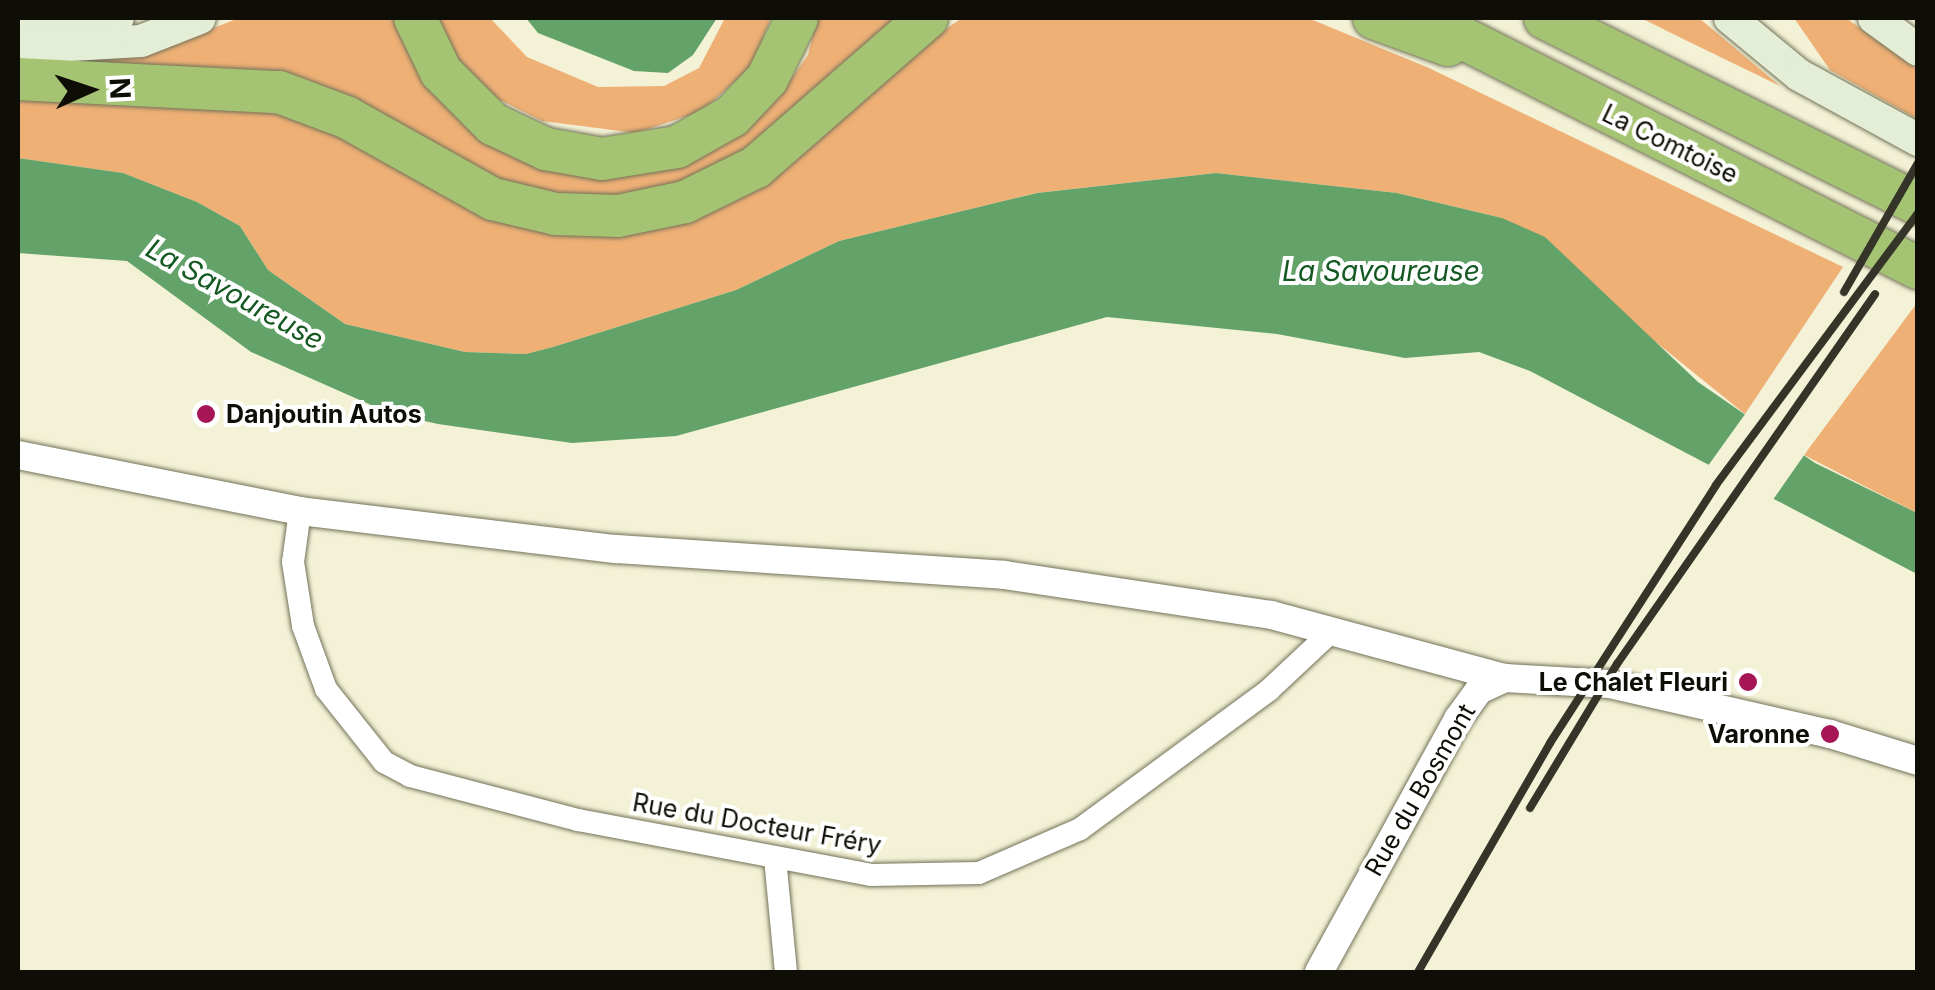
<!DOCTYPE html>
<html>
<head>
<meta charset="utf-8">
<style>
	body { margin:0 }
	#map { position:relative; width:1935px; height:990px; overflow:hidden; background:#f3f2d6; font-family:Inter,sans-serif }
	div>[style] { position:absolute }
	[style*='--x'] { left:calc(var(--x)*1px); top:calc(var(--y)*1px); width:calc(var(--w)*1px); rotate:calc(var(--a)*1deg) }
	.green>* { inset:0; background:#efb076 }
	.water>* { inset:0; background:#63a269 }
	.pier>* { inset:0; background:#f3f2d6 }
	.roads { filter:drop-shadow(0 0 2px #737259) drop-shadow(0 0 2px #737259) }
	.minor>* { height:22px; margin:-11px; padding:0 11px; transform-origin:11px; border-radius:11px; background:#fff }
	.tertiary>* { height:28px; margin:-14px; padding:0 14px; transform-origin:14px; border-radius:14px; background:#fff }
	.secondary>* { height:32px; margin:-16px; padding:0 16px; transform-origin:16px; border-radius:16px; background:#e4edd5 }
	.motorway>* { height:42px; margin:-21px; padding:0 21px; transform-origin:21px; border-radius:21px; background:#a5c473 }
	.rail>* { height:8px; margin:-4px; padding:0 4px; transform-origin:4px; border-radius:4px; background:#353429 }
	.dots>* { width:28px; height:28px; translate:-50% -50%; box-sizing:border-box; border:5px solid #fff; border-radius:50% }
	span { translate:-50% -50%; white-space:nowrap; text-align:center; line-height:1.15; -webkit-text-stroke:8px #fff; paint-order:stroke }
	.street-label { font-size:25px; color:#0f0e06 }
	.poi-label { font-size:25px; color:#0f0e06; font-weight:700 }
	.left { translate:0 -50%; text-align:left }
	.right { translate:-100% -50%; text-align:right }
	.water-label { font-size:28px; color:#145922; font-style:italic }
	.frame { position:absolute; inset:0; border:20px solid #0f0e06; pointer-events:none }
	.north { position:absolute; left:40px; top:40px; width:100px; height:100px; -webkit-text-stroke:8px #fff; paint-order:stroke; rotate:87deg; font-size:28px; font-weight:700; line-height:40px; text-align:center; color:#0f0e06 }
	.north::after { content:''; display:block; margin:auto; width:35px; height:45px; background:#0f0e06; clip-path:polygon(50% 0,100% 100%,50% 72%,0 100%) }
</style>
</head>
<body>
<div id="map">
	<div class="green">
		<i style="clip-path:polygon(239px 18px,401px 18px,569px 169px,782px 92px,808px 55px,817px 18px,901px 18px,750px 152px,675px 186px,628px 195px,577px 197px,503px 182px,276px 72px,61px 60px,183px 40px)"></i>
		<i style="clip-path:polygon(438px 18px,490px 18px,527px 57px,598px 87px,664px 86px,699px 68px,725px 18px,771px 18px,751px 67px,702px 111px,636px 133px,542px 121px,498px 99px,456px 63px)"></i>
		<i style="clip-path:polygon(962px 18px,1308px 18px,1429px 68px,1843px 267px,1745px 414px,1502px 218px,1397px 193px,1216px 173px,1036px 193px,839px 241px,736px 290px,553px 347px,526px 354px,465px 352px,345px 324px,268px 270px,240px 226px,197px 202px,123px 173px,18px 158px,18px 100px,264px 112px,302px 118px,345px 137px,491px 220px,558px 235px,657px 227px)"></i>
		<i style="clip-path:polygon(1641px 18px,1699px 18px,1780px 86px,1675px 35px)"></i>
		<i style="clip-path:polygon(1794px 18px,1846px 18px,1917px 69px,1917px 119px,1830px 70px)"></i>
		<i style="clip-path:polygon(1917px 303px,1917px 513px,1804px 455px)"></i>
	</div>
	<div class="water">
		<i style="clip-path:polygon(526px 18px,717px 18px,693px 55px,668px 73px,634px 71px,538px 33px)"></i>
		<i style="clip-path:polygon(18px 158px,123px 173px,197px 202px,240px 226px,268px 270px,345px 324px,465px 352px,526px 354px,553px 347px,736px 290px,839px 241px,1037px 193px,1216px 173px,1397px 193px,1502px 218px,1545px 237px,1698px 382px,1815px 463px,1917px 513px,1917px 574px,1530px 371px,1479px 352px,1405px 358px,1277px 334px,1107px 317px,676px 436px,572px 443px,438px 424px,389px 413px,251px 352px,127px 261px,18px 253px)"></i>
	</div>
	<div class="pier">
		<i style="clip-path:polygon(1748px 410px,1807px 451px,1770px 504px,1705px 470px)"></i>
	</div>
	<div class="roads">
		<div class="minor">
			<i style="--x:300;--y:511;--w:51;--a:97.8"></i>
			<i style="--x:293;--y:562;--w:65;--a:81.1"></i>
			<i style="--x:303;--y:626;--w:67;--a:69.9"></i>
			<i style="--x:326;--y:689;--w:93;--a:51.5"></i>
			<i style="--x:384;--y:762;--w:30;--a:28"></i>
			<i style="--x:410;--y:776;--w:174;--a:14.7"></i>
			<i style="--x:578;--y:820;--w:298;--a:10.6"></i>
			<i style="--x:871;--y:875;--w:108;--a:-1.1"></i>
			<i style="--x:979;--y:873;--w:110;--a:-23.5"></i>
			<i style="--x:1080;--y:829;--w:235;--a:-36.3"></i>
			<i style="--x:1269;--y:690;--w:83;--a:-43.1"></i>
			<i style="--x:775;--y:858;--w:115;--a:84.5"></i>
		</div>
		<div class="tertiary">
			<i style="--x:18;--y:455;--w:288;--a:11.2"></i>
			<i style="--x:300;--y:511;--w:318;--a:6.9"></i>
			<i style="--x:616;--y:549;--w:389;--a:3.8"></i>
			<i style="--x:1004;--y:575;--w:270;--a:8.5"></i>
			<i style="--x:1271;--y:615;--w:242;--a:15.1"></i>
			<i style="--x:1319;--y:972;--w:289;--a:-61.2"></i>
			<i style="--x:1458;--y:719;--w:36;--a:-54"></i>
			<i style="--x:1479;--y:690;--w:29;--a:-25"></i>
			<i style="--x:1505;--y:678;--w:105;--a:3.3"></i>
			<i style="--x:1610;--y:684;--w:226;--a:12.8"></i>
			<i style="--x:1830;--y:734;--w:92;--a:17.1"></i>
		</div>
		<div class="secondary">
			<i style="--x:1730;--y:18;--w:89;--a:39.6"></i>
			<i style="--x:1799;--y:75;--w:136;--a:28.6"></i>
			<i style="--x:1874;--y:18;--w:54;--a:36"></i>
			<i style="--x:18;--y:25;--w:100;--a:-4"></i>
			<i style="--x:18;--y:48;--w:123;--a:-3.3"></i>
			<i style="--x:141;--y:41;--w:63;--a:-21.3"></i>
		</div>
		<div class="motorway">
			<i style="--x:415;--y:18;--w:60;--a:64.3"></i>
			<i style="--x:441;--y:72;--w:74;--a:45"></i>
			<i style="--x:493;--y:124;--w:59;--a:25.3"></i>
			<i style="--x:546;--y:149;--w:57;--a:10.1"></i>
			<i style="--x:602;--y:159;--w:76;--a:-9.1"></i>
			<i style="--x:677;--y:147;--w:63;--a:-29.4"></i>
			<i style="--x:732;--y:116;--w:51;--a:-46.6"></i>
			<i style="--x:767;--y:79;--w:68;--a:-63.8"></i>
			<i style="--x:1374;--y:18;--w:79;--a:20"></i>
			<i style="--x:1423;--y:18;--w:555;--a:26.8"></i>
			<i style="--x:1545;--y:18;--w:417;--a:26.5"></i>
			<i style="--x:18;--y:79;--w:261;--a:2.9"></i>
			<i style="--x:279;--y:92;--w:72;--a:20.5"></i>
			<i style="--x:346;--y:117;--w:168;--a:29.2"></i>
			<i style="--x:493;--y:199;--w:65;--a:13.4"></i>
			<i style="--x:556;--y:214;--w:62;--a:1.8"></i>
			<i style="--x:618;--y:216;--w:68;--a:-11.8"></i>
			<i style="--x:685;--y:202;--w:79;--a:-26.2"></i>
			<i style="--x:756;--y:167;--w:227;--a:-41.1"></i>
		</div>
	</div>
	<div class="rail">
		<i style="--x:1844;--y:292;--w:149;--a:-60.2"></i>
		<i style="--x:1530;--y:808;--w:168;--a:-58.9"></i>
		<i style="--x:1617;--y:664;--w:451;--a:-55.1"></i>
		<i style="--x:1418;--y:972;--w:264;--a:-60"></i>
		<i style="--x:1550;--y:743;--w:307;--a:-57.2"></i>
		<i style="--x:1716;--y:485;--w:339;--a:-53.4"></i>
	</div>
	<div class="dots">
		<i style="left:206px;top:414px;background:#a61657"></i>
		<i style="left:1748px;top:682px;background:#a61657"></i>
		<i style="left:1830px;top:734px;background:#a61657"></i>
	</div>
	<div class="street-label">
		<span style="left:1670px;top:144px;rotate:26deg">La Comtoise</span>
		<span style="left:1420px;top:790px;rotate:-60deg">Rue du Bosmont</span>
		<span style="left:757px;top:824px;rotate:10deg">Rue du Docteur Fréry</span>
	</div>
	<div class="poi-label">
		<span class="left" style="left:226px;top:414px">Danjoutin Autos</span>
		<span class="right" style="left:1728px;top:682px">Le Chalet Fleuri</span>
		<span class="right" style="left:1810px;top:734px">Varonne</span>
	</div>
	<div class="water-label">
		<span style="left:1381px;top:271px">La Savoureuse</span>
		<span style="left:235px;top:294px;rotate:29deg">La Savoureuse</span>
	</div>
	<div class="frame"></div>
	<div class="north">N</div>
</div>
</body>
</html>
